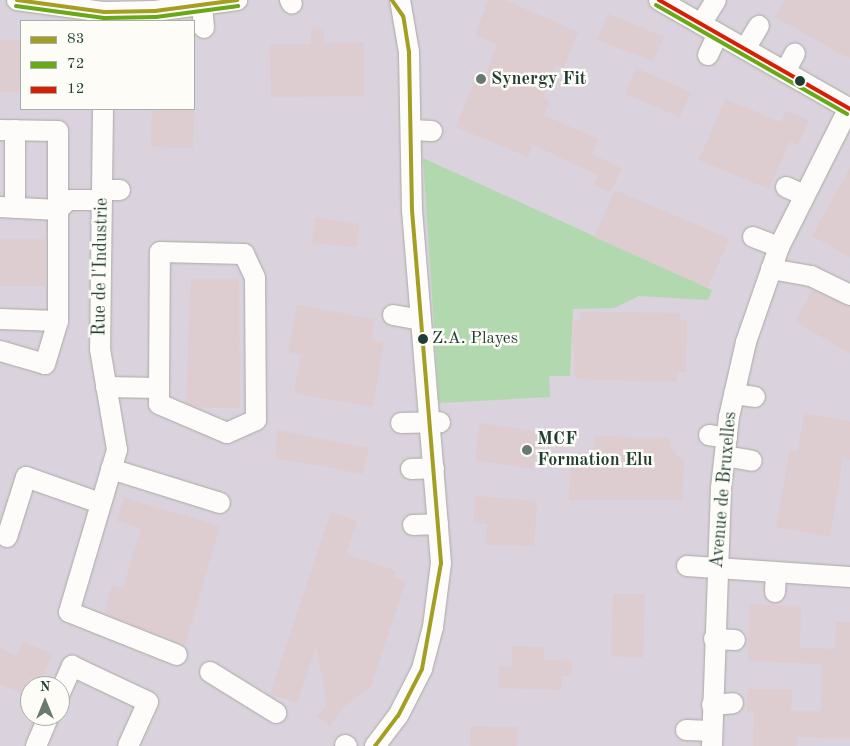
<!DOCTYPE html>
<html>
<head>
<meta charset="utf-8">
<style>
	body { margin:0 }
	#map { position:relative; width:850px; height:746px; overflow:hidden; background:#efeae0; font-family:"Old Standard TT",serif }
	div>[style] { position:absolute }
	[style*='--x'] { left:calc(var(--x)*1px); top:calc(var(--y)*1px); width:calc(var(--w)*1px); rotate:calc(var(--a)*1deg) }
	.industrial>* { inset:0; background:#dad2dc }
	.green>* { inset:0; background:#b2d8af }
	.building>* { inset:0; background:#ddcdd0 }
	.roads { filter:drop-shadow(0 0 1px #a9aaa3) drop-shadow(0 0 1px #a9aaa3) }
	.minor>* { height:20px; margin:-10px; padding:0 10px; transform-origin:10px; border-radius:10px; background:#fdfcfa }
	.bus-1>* { height:4px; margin:-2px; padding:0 2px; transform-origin:2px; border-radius:2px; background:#a49f22 }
	.bus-2>* { height:4px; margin:-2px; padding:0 2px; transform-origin:2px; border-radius:2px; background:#69a817 }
	.bus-3>* { height:4px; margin:-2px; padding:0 2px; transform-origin:2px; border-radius:2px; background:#d81e05 }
	.dots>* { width:14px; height:14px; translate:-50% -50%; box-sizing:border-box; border:2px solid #fdfcf7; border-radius:50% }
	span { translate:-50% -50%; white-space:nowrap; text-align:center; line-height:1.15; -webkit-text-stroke:5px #fdfcf7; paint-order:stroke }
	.bus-label { font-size:17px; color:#1f3d34 }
	.left { translate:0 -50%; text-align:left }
	.poi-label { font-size:18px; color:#1f3d34; font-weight:700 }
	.street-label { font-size:18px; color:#1f3d34 }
	.legend { position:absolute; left:20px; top:20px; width:175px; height:90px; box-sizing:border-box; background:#fdfcf7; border:1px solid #a4b0a9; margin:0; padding:6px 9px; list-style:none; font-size:15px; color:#1f3d34 }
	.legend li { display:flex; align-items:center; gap:10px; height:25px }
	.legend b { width:25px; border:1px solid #a4b0a9 }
	.north { position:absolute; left:20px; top:676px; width:50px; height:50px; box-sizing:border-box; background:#fdfcf7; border:1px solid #a4b0a9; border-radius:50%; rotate:0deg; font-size:14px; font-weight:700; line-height:20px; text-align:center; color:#1f3d34 }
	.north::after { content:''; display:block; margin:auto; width:18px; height:22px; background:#687a70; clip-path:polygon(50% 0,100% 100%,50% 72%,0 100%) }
</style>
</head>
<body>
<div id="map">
	<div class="industrial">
		<i style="clip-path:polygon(evenodd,0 0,850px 0,850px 746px,0 746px,0 0,21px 21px,194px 21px,194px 109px,21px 109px,21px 21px,0 0,30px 686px,60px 686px,60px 716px,30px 716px,30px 686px)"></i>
	</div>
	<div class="green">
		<i style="clip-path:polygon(423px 158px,712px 290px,708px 300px,639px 296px,614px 308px,573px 309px,570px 376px,549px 376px,550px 397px,439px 403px)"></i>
	</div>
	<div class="building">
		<i style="clip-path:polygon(488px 0,505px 0,578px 32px,564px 68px,555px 65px,543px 98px,550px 101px,544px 115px,598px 139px,592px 154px,622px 169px,610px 192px,594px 185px,598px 175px,533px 145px,528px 157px,456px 127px,478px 73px,485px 76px,497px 44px,475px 35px)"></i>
		<i style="clip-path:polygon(784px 0,850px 0,850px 59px,775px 17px)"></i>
		<i style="clip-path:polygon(608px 14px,664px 37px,653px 61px,597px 40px)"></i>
		<i style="clip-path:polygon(324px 28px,324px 43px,364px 42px,364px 96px,271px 97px,270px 44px,311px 44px,311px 29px)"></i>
		<i style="clip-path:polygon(0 40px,21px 40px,21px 92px,0 92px)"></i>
		<i style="clip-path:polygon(636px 68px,691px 92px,680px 117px,625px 94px)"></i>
		<i style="clip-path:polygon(725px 99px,781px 122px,786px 111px,809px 120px,798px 145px,790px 141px,769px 189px,699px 160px)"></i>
		<i style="clip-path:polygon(152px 109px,194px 109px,193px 148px,151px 147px)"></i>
		<i style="clip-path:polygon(850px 168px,850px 257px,812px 236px)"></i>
		<i style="clip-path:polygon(615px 190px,729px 239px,708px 288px,594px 237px)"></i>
		<i style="clip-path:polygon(315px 217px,359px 224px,357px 247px,312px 243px)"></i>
		<i style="clip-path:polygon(0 239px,45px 239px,45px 286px,0 286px)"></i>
		<i style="clip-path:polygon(191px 279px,239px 279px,240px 408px,197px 407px,186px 403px)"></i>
		<i style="clip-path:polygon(813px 290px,850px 307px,850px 353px,795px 322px)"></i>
		<i style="clip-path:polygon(297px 305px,375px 319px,371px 340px,384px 342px,373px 407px,294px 393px,301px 354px,288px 352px)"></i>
		<i style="clip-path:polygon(581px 312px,680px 313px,680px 319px,687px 320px,686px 372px,678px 372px,677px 382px,575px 379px,572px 321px,580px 321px)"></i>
		<i style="clip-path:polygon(804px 413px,850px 421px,850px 460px,843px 458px,830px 537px,776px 527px,790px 450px,798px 451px)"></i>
		<i style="clip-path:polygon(480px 423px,539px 432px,533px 469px,475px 460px)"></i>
		<i style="clip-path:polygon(277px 430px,369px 448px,363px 474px,276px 458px)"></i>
		<i style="clip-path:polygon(595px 436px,670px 438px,670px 448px,684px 462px,682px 500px,569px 500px,571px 456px,593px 457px)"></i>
		<i style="clip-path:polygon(475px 496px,537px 501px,534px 546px,486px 545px,487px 524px,473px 523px)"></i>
		<i style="clip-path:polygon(124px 498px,220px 526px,185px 645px,104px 613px,112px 585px,123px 588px,141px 528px,117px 521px)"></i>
		<i style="clip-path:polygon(331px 512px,357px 521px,346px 554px,396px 571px,394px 577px,406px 581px,371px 686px,344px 707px,330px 726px,317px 717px,327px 703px,316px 646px,297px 703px,270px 694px)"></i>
		<i style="clip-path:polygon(613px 594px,645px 594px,643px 658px,611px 656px)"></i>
		<i style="clip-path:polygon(750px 604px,801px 606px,800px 648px,835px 649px,836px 622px,850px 622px,850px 739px,797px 737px,797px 746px,753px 746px,754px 711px,747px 711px,748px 689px,792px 690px,791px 711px,821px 711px,822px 664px,748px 661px)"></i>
		<i style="clip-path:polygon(23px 642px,52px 654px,40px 683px,29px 678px,23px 693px,0 684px,0 648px,17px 656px)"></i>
		<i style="clip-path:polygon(512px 646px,544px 647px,544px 660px,572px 661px,572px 676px,562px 676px,561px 690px,498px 688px,499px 666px,512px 667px)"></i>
		<i style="clip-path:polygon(471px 726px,518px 727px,517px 746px,470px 746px)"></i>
	</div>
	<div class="roads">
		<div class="minor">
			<i style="--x:17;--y:0;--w:88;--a:7.9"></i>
			<i style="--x:104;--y:12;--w:51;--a:-1.1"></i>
			<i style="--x:155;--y:11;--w:83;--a:-7.6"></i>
			<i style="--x:290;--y:0;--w:4;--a:63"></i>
			<i style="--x:659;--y:0;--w:220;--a:29.7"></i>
			<i style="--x:202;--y:5;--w:23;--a:85"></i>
			<i style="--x:701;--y:24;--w:28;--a:-58"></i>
			<i style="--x:745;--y:49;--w:27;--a:-59"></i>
			<i style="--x:708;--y:55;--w:23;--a:-65"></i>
			<i style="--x:785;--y:72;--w:21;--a:-62"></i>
			<i style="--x:103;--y:109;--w:240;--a:90.7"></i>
			<i style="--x:100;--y:349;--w:102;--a:80.4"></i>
			<i style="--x:117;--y:450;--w:169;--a:106.5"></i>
			<i style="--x:69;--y:612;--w:116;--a:21.7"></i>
			<i style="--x:0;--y:130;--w:58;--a:1"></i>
			<i style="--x:58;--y:131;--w:190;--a:90"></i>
			<i style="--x:58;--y:321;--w:45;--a:106.8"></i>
			<i style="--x:45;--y:364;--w:47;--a:-163.9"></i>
			<i style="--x:15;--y:130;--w:78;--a:90"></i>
			<i style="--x:411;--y:130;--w:21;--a:3"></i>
			<i style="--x:786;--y:187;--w:20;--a:24"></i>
			<i style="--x:102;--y:190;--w:18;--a:0"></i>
			<i style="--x:0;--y:207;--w:58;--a:3"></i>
			<i style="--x:58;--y:210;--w:14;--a:-45"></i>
			<i style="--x:68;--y:200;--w:34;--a:0"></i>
			<i style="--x:753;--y:237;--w:28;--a:21"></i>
			<i style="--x:771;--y:269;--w:41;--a:9.9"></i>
			<i style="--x:811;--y:276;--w:43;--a:26"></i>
			<i style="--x:393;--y:315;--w:27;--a:10"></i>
			<i style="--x:0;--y:319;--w:58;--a:2"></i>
			<i style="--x:106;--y:387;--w:53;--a:1.1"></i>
			<i style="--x:159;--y:388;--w:136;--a:-89.6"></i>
			<i style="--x:160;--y:252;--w:84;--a:1.4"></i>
			<i style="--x:244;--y:254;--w:26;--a:65"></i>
			<i style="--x:255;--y:278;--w:142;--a:89.6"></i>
			<i style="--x:256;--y:420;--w:32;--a:156"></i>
			<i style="--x:227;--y:433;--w:74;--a:-156.9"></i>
			<i style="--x:159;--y:404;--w:16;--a:-90"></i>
			<i style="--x:734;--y:394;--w:21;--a:8"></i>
			<i style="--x:401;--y:423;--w:39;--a:-1"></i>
			<i style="--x:709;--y:435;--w:18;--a:9"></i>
			<i style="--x:725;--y:456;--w:27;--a:10"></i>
			<i style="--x:111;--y:469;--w:114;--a:17.3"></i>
			<i style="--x:411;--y:469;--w:23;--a:-2"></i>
			<i style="--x:413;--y:525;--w:25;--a:-2"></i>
			<i style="--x:7;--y:537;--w:63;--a:-72.4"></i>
			<i style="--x:26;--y:477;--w:78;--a:19.4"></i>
			<i style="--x:687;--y:566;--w:163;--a:3.9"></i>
			<i style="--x:775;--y:592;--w:19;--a:-87"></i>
			<i style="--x:714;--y:639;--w:21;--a:3"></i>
			<i style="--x:210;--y:672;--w:78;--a:31.8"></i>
			<i style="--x:60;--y:693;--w:30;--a:-66"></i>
			<i style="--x:72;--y:666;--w:84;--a:25.3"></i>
			<i style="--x:148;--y:702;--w:48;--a:114.4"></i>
			<i style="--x:712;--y:705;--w:21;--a:-5"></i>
			<i style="--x:686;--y:730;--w:25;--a:2"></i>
			<i style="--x:345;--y:745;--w:2;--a:27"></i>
			<i style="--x:36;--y:746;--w:33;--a:-67"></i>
			<i style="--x:375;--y:746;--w:38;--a:-53"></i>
			<i style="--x:398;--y:716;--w:53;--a:-62.9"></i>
			<i style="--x:422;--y:669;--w:43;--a:-75.3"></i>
			<i style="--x:433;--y:627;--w:64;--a:-82.9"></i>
			<i style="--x:441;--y:563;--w:354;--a:-94.7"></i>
			<i style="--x:412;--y:210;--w:158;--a:-91.1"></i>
			<i style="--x:409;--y:52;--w:53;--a:-99.8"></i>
			<i style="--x:712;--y:746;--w:258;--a:-88"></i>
			<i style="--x:721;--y:488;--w:71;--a:-83.6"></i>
			<i style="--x:729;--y:417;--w:77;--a:-77.2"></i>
			<i style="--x:746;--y:342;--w:101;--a:-70.8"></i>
			<i style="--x:779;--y:247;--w:156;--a:-63.3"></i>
		</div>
	</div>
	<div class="bus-1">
		<i style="--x:17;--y:0;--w:88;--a:7.9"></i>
		<i style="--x:104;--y:12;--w:51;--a:-1.1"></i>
		<i style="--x:155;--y:11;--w:83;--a:-7.6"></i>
		<i style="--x:375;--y:746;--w:38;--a:-53"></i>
		<i style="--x:398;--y:716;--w:53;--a:-62.9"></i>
		<i style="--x:422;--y:669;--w:108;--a:-79.8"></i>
		<i style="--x:441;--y:563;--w:354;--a:-94.7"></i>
		<i style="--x:412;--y:210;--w:158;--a:-91.1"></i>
		<i style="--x:409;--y:52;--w:36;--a:-99"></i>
		<i style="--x:403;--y:16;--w:19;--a:-125"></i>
	</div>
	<div class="bus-2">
		<i style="--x:656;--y:5;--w:220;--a:29.7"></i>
		<i style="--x:16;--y:6;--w:89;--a:7.8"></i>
		<i style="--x:104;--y:18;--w:52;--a:-1.1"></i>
		<i style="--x:156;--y:17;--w:83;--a:-7.6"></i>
	</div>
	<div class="bus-3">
		<i style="--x:659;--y:0;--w:220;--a:29.7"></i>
	</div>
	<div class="dots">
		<i style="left:481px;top:79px;background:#687a70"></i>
		<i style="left:800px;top:81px;background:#1f3d34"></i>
		<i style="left:423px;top:339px;background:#1f3d34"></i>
		<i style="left:527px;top:450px;background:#687a70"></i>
	</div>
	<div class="bus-label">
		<span class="left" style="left:432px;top:339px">Z.A. Playes</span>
	</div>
	<div class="poi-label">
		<span class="left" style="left:491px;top:79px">Synergy Fit</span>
		<span class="left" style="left:537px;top:450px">MCF<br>Formation Elu</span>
	</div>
	<div class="street-label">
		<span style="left:101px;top:267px;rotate:-89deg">Rue de l'Industrie</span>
		<span style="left:724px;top:490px;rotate:-85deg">Avenue de Bruxelles</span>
	</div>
	<ul class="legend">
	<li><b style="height:6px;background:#a49f22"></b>83</li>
	<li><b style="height:6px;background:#69a817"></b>72</li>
	<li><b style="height:6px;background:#d81e05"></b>12</li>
	</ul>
	<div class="north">N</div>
</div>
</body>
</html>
